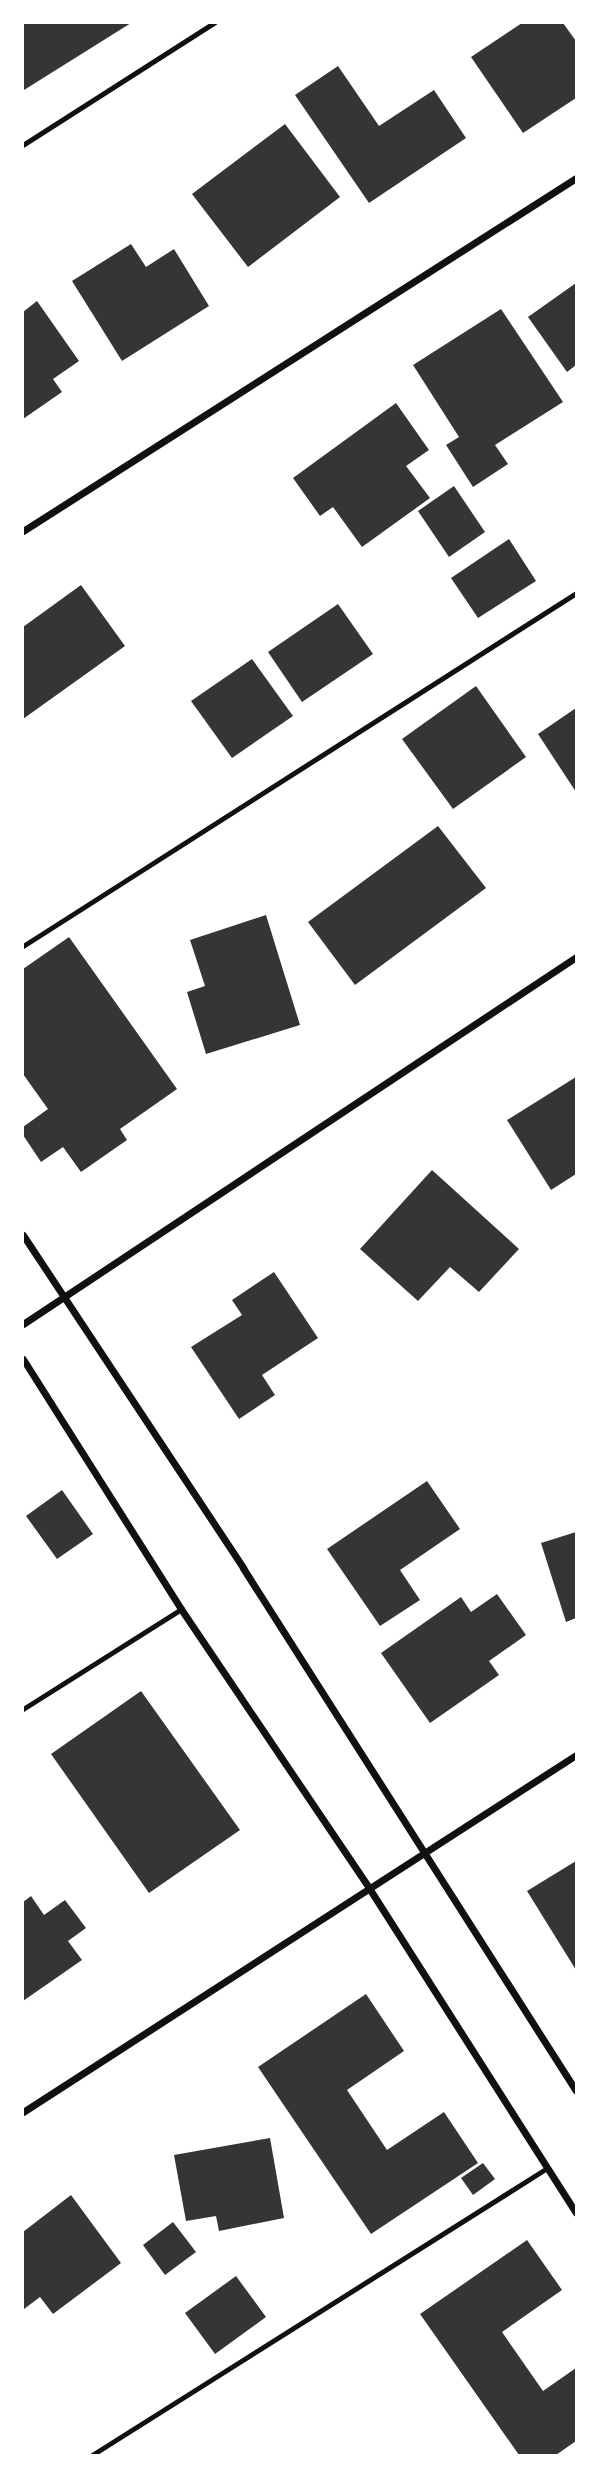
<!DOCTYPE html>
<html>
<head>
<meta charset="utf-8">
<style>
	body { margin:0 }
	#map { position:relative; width:599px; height:2478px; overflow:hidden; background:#fff; font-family:Karla,sans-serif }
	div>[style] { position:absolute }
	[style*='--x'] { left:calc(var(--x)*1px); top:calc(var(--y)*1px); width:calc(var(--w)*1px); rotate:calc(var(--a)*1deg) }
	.building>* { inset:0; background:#353535 }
	.path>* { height:4.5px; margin:-2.25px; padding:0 2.25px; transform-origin:2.25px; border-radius:2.25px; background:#111 }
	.service>* { height:5px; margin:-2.5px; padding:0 2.5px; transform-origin:2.5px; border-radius:2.5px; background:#111 }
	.minor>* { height:7px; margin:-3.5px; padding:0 3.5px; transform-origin:3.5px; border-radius:3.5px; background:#111 }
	span { translate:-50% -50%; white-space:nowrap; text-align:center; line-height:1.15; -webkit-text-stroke:6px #fff; paint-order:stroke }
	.frame { position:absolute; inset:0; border:24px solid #fff; pointer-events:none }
</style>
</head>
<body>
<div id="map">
	<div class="building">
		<i style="clip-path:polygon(23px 23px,131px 23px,24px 90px)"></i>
		<i style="clip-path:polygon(522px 23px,563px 23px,576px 41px,576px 98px,523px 133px,471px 57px)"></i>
		<i style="clip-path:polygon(338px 66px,379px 126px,434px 90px,466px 138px,369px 203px,295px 95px)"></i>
		<i style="clip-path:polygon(285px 124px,340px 197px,248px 267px,192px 194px)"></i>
		<i style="clip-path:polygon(131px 244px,146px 267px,174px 249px,209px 306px,122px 361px,72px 281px)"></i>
		<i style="clip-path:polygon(576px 283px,576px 365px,567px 372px,528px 317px)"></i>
		<i style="clip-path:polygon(37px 301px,79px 361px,53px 379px,62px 392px,23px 419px,23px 312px)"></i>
		<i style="clip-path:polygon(501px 309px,563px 402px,495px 445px,508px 464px,473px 487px,446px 445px,459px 437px,413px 365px)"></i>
		<i style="clip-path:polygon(396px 403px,429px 450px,406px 466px,430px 498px,362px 547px,333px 507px,320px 516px,293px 478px)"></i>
		<i style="clip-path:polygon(454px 486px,485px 532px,449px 557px,418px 511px)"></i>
		<i style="clip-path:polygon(509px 539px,536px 581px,478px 618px,451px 578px)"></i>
		<i style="clip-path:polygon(81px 585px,125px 646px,23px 719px,23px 627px)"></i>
		<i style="clip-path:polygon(338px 604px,373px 654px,302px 702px,268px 652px)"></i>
		<i style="clip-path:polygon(252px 659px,293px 716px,232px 758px,191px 701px)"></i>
		<i style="clip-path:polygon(476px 686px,526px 757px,453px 809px,402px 739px)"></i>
		<i style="clip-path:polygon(576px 708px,576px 792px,538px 734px)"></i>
		<i style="clip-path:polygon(438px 826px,486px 888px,355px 985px,308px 922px)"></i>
		<i style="clip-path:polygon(266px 915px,300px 1025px,206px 1054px,187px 992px,205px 986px,190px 940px)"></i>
		<i style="clip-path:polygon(69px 937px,177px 1089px,120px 1129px,127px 1140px,81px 1172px,63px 1147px,41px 1162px,23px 1135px,23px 1127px,48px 1109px,23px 1074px,23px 969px)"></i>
		<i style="clip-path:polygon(576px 1077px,576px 1174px,551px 1190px,507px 1120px)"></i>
		<i style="clip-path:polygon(432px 1170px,519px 1249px,479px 1292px,450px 1267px,418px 1301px,360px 1249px)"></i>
		<i style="clip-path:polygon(274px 1272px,318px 1338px,262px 1375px,275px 1395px,239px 1419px,191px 1347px,242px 1315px,232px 1300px)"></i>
		<i style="clip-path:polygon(427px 1481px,460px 1529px,400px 1570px,420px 1600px,380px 1626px,327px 1549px)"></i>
		<i style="clip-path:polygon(62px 1490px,93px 1534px,57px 1559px,26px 1516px)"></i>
		<i style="clip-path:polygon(576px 1532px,576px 1618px,566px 1622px,541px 1543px)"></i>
		<i style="clip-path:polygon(497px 1594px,526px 1635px,489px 1661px,499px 1675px,430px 1723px,381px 1653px,461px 1597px,471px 1612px)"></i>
		<i style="clip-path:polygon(141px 1691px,240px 1830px,149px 1893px,51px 1754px)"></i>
		<i style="clip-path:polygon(576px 1861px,576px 1970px,527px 1891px)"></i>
		<i style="clip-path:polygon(31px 1896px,44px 1915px,65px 1900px,86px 1928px,68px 1941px,82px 1960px,23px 2001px,23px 1902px)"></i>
		<i style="clip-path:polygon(366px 1994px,404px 2051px,347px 2090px,387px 2150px,444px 2112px,478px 2163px,371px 2234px,258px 2067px)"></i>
		<i style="clip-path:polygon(270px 2138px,284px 2218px,219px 2231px,216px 2216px,186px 2221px,174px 2155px)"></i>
		<i style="clip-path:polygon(483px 2163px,495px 2179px,473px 2195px,461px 2178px)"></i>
		<i style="clip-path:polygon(71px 2195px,121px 2263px,53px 2314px,40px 2297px,24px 2309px,23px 2232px)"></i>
		<i style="clip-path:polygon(173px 2222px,196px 2252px,165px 2275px,143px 2245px)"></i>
		<i style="clip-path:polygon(527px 2240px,562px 2290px,502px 2332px,543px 2391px,576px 2368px,576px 2441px,556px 2455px,519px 2455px,420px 2314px)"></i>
		<i style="clip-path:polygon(236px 2276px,266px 2317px,215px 2354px,185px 2313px)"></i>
	</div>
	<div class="path">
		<i style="--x:23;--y:145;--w:227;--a:-32.6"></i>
	</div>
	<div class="service">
		<i style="--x:23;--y:946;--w:656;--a:-32.55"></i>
		<i style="--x:23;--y:1709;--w:187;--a:-32.3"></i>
		<i style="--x:92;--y:2455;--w:538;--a:-32.24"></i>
	</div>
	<div class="minor">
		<i style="--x:23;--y:531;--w:656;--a:-32.55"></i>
		<i style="--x:23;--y:1235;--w:399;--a:56.5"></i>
		<i style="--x:243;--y:1568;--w:620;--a:57.51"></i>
		<i style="--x:23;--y:1324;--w:664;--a:-33.57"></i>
		<i style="--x:23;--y:1359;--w:296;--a:57.7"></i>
		<i style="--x:181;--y:1609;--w:336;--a:56"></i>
		<i style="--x:369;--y:1888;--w:385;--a:57.5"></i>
		<i style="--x:23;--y:2112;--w:658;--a:-32.85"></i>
	</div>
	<div class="frame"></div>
</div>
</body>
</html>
